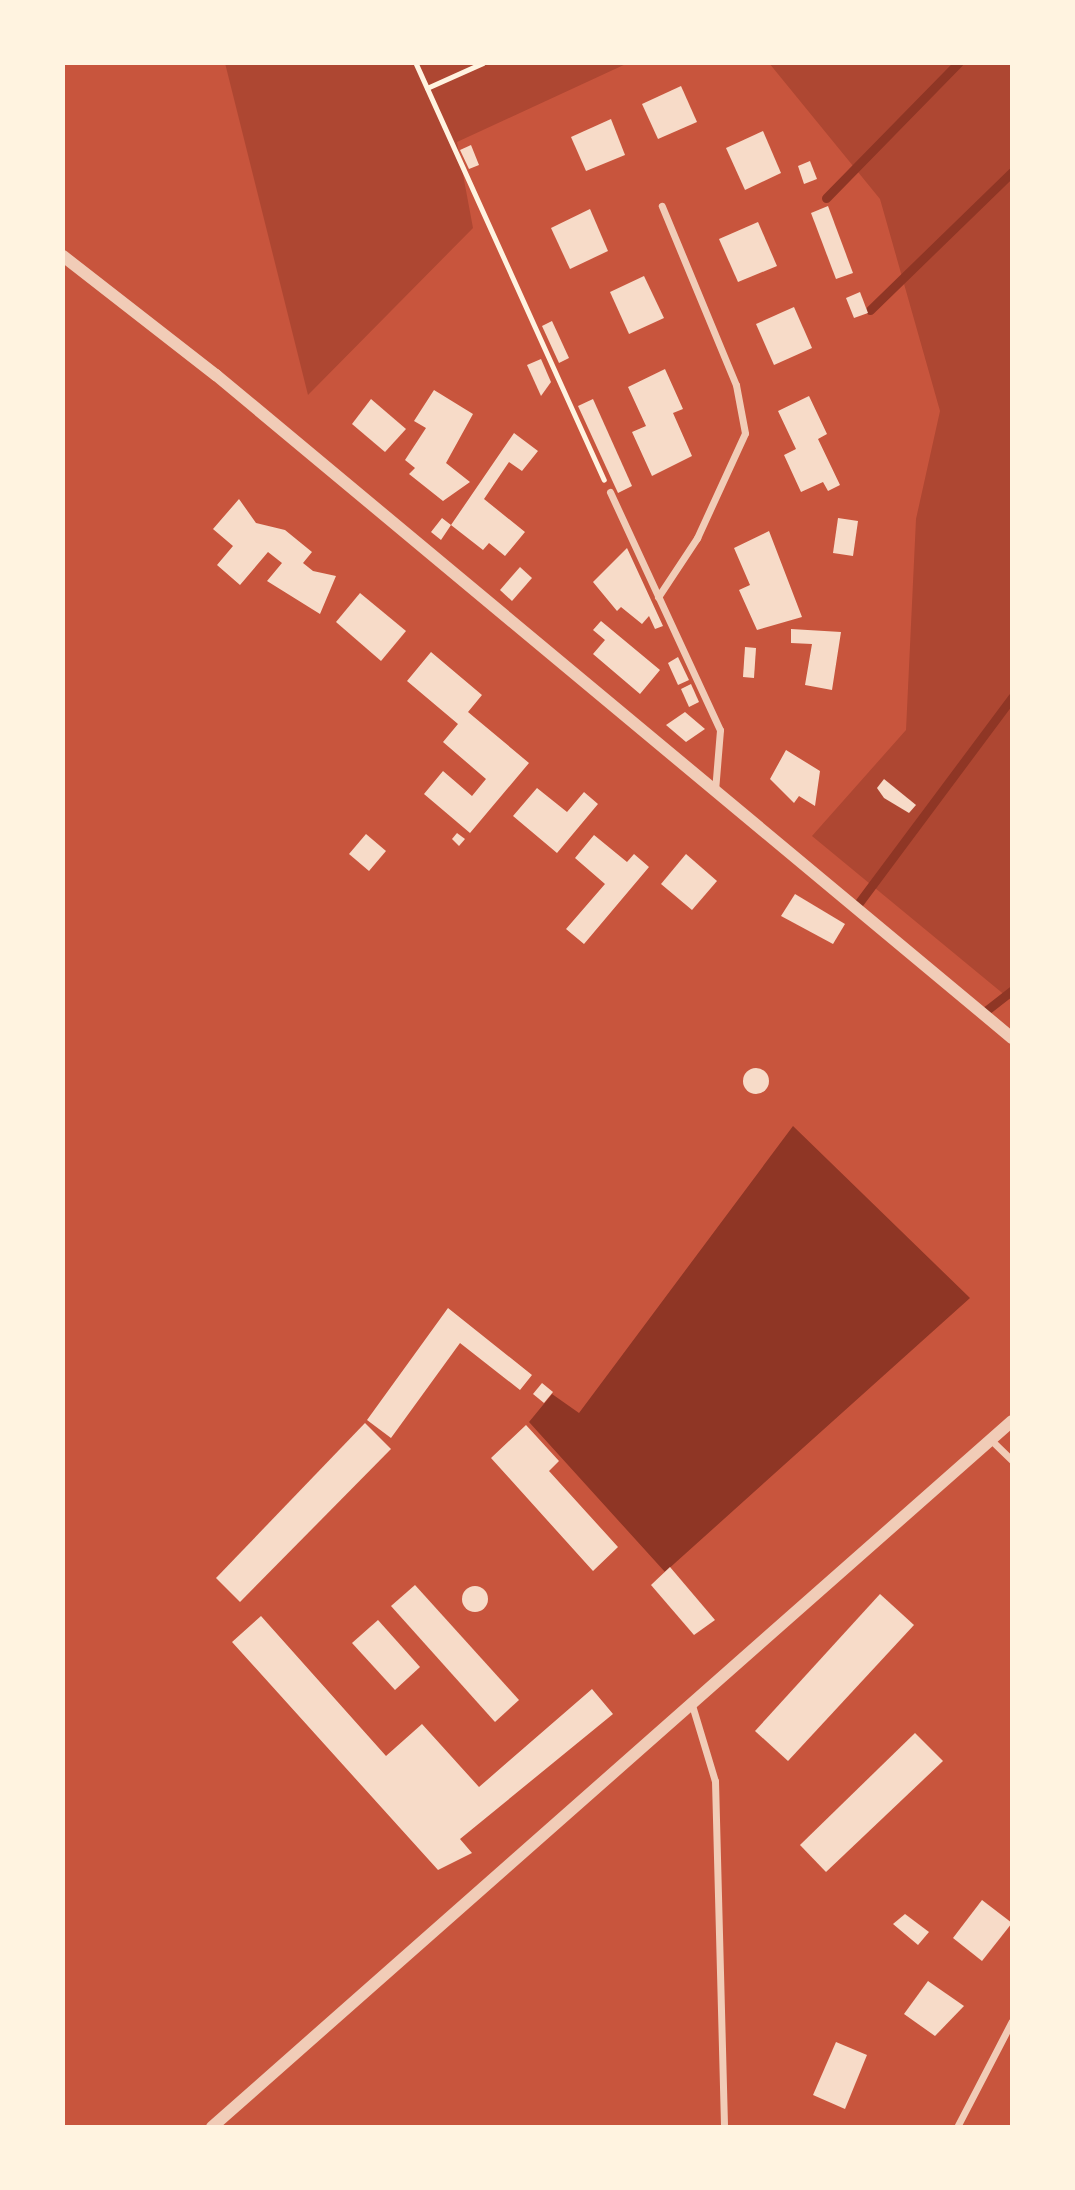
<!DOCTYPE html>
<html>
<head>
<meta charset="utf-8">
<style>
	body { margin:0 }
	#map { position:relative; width:1075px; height:2190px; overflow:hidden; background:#c8553d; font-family:"PT Sans Narrow",sans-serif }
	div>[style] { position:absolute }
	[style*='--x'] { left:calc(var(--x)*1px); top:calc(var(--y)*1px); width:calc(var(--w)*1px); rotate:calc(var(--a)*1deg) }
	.green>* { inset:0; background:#ae4732 }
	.water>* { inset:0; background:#8f3625 }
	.stream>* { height:9px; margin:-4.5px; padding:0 4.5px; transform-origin:4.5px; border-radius:4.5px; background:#8f3625 }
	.building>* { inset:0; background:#f7dbc8 }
	.round { border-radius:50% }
	.path>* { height:4.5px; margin:-2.25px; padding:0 2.25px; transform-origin:2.25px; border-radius:2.25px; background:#fff3e0 }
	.minor>* { height:7px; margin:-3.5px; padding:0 3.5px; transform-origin:3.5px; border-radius:3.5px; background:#f1ccb7 }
	.tertiary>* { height:12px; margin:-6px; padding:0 6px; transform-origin:6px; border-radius:6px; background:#f1ccb7 }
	span { translate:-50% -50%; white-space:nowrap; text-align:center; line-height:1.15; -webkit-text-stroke:7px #fff3e0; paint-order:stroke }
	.frame { position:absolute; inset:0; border:65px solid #fff3e0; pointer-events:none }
</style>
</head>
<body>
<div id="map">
	<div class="green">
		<i style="clip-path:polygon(225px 63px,628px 63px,457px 142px,473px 228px,308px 395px)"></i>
		<i style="clip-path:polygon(769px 63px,1012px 63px,1012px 1001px,812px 836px,906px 730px,916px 519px,940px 411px,880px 199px)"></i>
	</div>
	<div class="water">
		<i style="clip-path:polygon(793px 1126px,970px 1298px,665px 1572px,529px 1422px,552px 1394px,579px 1413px)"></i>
	</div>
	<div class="stream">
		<i style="--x:826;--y:198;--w:189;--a:-45.6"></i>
		<i style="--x:870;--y:310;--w:198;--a:-44.2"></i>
		<i style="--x:855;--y:908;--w:263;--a:-53.3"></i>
		<i style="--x:983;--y:1013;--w:37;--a:-38"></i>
	</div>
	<div class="building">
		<i style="clip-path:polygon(681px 86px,697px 122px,658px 139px,642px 104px)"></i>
		<i style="clip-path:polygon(611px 119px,625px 155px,586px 171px,571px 137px)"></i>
		<i style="clip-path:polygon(763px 131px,781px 173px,745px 190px,726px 148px)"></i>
		<i style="clip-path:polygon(471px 145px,479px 165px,469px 169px,460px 150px)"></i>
		<i style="clip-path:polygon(810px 161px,817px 179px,804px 184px,798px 166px)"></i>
		<i style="clip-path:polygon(828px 206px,853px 273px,836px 279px,811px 213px)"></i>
		<i style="clip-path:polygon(590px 209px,608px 251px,570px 269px,551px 228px)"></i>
		<i style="clip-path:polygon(758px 222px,777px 266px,738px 282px,719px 239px)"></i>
		<i style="clip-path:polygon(644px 276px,664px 318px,629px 334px,610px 292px)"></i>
		<i style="clip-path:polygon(860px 292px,868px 313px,854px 318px,846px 298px)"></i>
		<i style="clip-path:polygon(794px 307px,812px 348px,774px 365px,756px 324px)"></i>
		<i style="clip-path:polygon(552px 321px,569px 358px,559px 363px,542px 326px)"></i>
		<i style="clip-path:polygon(541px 359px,551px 382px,541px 396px,527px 365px)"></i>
		<i style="clip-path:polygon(665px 369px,683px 409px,673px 413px,692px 456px,652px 476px,632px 432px,646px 426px,628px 387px)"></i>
		<i style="clip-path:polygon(434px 390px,473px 414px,446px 463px,470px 482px,443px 501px,409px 474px,415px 468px,405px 460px,426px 428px,414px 421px)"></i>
		<i style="clip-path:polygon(809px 396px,827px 434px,818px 439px,840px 485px,828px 491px,823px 482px,801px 492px,784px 455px,796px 449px,778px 411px)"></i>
		<i style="clip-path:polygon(371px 399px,406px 429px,385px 452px,352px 424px)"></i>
		<i style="clip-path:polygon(593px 399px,632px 486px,618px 493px,578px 406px)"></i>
		<i style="clip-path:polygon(514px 433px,538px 451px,522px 471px,509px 462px,484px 499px,525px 532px,505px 556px,489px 543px,483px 550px,451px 525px,441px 540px,431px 532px,442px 518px,451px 525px)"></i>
		<i style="clip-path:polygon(239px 499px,256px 523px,285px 530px,312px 552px,303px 563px,313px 571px,336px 576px,320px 614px,267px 581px,282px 563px,268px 552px,240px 585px,217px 565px,233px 546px,213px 529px)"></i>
		<i style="clip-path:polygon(838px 518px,858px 521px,853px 556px,833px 553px)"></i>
		<i style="clip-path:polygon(769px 531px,802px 617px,757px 630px,739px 590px,750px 585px,734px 548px)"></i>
		<i style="clip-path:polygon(627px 548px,663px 626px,655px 629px,649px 616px,642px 624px,621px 607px,617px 611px,593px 582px)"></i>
		<i style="clip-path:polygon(520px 567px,532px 578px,512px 601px,500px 590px)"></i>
		<i style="clip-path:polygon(360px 593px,406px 631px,381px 661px,336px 622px)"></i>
		<i style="clip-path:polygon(601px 621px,660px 670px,640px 694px,593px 654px,605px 640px,593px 630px)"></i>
		<i style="clip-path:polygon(791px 629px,841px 632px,832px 690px,805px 685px,812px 644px,791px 643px)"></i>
		<i style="clip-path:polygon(745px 647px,756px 648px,754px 678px,743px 677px)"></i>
		<i style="clip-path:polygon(431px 652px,482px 695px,468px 712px,529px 763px,470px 833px,424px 794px,443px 771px,472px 796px,486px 779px,443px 742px,458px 724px,407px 681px)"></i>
		<i style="clip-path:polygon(678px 657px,689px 680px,678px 685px,668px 663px)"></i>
		<i style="clip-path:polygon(691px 684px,699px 702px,689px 707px,681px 689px)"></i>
		<i style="clip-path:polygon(685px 712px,705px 729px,686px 742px,666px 725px)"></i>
		<i style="clip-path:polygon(786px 750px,820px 771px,815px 806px,799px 796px,794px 803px,770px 779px)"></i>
		<i style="clip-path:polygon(884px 779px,916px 805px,909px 813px,884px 798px,877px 788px)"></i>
		<i style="clip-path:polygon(537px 788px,567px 812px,584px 792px,598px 804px,557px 853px,513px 816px)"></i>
		<i style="clip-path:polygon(457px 833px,465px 839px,459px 846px,452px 839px)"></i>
		<i style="clip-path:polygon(366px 834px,386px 851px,369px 871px,349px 854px)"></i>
		<i style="clip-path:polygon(594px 835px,627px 862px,634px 854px,649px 867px,584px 944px,566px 929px,605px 884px,575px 858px)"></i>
		<i style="clip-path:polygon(686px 854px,717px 881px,692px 910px,661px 884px)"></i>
		<i style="clip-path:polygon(795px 894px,845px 924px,833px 944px,781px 916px)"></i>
		<i class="round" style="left:743px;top:1068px;width:26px;height:26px"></i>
		<i style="clip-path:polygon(448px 1308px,532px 1375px,520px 1390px,460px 1343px,391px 1438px,367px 1420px)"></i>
		<i style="clip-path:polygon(542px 1383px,553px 1392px,544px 1403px,533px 1394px)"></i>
		<i style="clip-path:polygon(365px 1423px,391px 1449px,240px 1602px,216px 1578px)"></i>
		<i style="clip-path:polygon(526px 1425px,559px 1461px,549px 1471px,618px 1547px,593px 1571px,491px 1458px)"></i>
		<i style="clip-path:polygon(670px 1567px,715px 1620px,694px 1635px,651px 1585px)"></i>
		<i style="clip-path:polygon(415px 1585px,519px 1700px,495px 1722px,391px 1606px)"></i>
		<i class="round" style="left:462px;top:1586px;width:26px;height:26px"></i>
		<i style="clip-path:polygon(880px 1594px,914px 1625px,788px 1761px,755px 1731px)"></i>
		<i style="clip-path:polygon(261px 1616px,386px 1756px,422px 1724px,479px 1787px,592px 1689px,613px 1714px,460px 1839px,472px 1853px,438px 1870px,232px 1642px)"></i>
		<i style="clip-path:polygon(378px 1620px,420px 1667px,395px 1690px,352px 1643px)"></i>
		<i style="clip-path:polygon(915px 1733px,943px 1761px,826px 1872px,800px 1845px)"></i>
		<i style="clip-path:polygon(982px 1900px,1012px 1923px,982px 1961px,953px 1938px)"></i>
		<i style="clip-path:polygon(905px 1914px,929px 1932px,918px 1945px,893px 1924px)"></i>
		<i style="clip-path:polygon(928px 1981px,964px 2006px,935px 2036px,904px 2014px)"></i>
		<i style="clip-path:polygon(836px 2042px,867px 2055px,845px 2109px,813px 2095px)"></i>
	</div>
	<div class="path">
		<i style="--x:416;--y:63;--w:457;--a:65.7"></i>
		<i style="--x:427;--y:88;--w:61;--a:-24.1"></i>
	</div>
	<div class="minor">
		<i style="--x:610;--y:492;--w:262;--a:65.2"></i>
		<i style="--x:720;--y:730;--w:61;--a:94.7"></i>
		<i style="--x:658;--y:597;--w:71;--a:-56.5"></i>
		<i style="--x:697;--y:538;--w:115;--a:-65.4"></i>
		<i style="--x:745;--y:433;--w:49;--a:-100.6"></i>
		<i style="--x:736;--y:385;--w:194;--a:-112.5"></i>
		<i style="--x:991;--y:1440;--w:29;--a:44"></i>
		<i style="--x:692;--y:1705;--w:79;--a:73.2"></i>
		<i style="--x:715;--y:1781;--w:346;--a:88.5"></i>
		<i style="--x:957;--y:2127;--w:119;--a:-62.6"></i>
	</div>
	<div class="tertiary">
		<i style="--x:63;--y:256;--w:194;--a:37.9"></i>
		<i style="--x:216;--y:375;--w:1036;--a:39.79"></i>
		<i style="--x:212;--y:2127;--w:1067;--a:-41.43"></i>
	</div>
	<div class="frame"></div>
</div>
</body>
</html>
